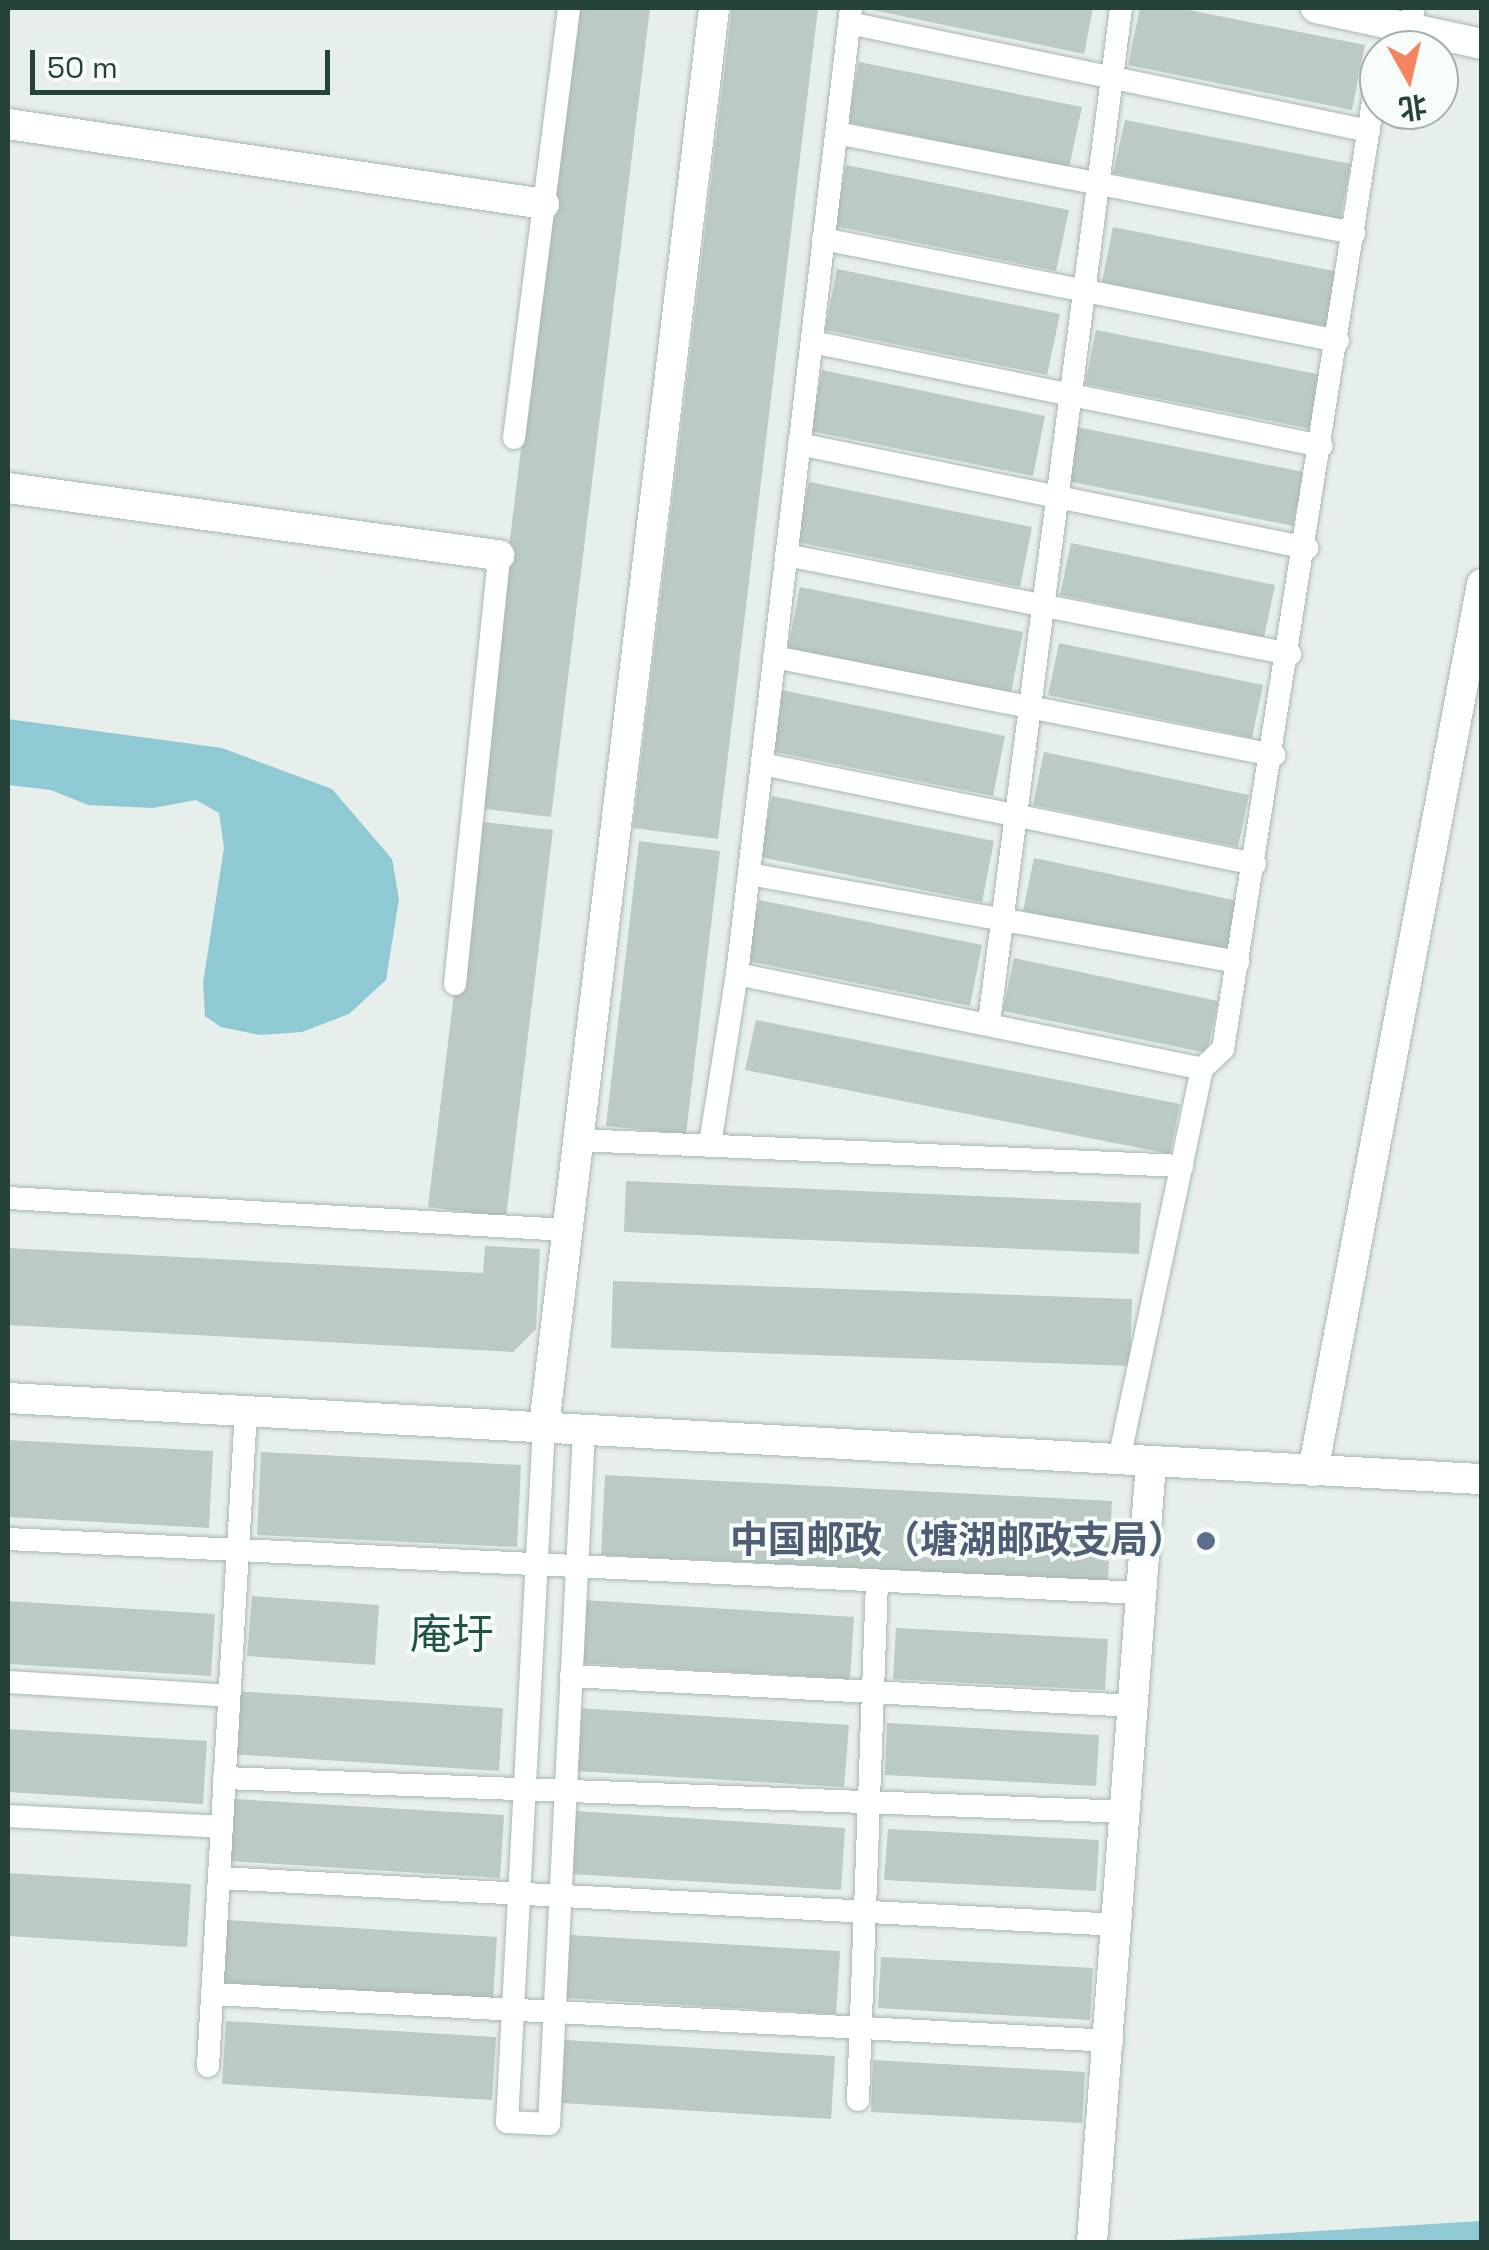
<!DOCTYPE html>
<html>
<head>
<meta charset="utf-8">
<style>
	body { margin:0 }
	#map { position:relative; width:1489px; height:2250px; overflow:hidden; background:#e6efeb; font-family:"Space Grotesk","Noto Sans SC",sans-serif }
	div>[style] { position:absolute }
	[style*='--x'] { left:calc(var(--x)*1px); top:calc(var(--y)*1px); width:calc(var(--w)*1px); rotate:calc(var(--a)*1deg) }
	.water>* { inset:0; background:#8ec9d4 }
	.building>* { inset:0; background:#bbcac4 }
	.roads { filter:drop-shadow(0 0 2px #a8b8b2) drop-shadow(0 0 2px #a8b8b2) }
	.service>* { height:22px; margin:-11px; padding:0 11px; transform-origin:11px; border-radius:11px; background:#fff }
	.minor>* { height:30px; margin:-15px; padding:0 15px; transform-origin:15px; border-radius:15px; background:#fff }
	.tertiary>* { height:30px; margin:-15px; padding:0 15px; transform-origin:15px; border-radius:15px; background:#fff }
	.dots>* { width:28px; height:28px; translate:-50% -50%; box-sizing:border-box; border:5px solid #f7fbf9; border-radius:50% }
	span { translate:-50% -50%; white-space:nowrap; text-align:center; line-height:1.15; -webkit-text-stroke:8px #f7fbf9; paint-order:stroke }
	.service-label { font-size:38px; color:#4e5e75; font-weight:700 }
	.right { translate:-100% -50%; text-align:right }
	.quarter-label { font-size:42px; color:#1f5548 }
	.frame { position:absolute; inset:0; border:10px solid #24423a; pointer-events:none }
	.north { position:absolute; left:1359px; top:30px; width:100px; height:100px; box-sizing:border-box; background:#f7fbf9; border:2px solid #a3b1ad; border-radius:50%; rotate:172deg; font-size:28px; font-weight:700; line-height:40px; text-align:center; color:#24423a }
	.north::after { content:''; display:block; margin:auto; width:35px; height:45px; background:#f4845f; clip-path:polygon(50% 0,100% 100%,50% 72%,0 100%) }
	.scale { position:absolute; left:30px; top:50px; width:300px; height:45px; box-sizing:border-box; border:5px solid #24423a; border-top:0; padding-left:12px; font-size:30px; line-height:35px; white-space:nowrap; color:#24423a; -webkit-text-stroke:8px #f7fbf9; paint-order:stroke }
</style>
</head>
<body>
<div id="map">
	<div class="water">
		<i style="clip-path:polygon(8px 719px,222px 748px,332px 789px,392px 859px,399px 899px,386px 980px,349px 1014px,302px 1032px,260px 1035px,221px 1027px,205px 1016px,203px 983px,224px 848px,219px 813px,196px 800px,153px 808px,88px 805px,51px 790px,8px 785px)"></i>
		<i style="clip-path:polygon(1481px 2221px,1481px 2242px,1144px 2242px,1156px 2241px)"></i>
	</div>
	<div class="building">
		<i style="clip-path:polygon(575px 8px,650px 8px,551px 817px,477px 808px)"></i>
		<i style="clip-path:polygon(732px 8px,818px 8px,718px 839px,633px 828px)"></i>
		<i style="clip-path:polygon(863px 8px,1093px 8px,1084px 54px)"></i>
		<i style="clip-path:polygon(1140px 8px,1179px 8px,1365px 45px,1352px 110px,1128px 65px)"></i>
		<i style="clip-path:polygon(859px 62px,1082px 107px,1069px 168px,847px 122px)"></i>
		<i style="clip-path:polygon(1125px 120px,1351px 164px,1340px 219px,1113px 173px)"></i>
		<i style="clip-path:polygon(846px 165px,1069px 210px,1056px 271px,834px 226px)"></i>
		<i style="clip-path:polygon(1113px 227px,1339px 272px,1328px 327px,1102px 282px)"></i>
		<i style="clip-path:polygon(837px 269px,1060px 314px,1047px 375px,825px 330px)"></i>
		<i style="clip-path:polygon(1096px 330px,1322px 375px,1312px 429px,1085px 384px)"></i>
		<i style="clip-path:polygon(822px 370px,1045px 416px,1033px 476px,810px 431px)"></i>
		<i style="clip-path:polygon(1077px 427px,1304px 472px,1293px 526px,1067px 481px)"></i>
		<i style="clip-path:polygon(809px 482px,1032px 527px,1020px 587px,797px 542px)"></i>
		<i style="clip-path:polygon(1071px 543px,1275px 585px,1264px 637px,1060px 595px)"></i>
		<i style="clip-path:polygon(800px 587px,1023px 632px,1011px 693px,788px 648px)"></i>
		<i style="clip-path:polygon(1059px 643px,1263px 685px,1252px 738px,1048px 695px)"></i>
		<i style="clip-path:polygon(782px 690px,1005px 736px,993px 796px,770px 751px)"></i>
		<i style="clip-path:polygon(1044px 752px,1249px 795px,1238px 847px,1033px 805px)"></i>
		<i style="clip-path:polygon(772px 796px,994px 841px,982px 902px,759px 857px)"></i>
		<i style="clip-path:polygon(475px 821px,553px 830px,506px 1217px,428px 1207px)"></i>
		<i style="clip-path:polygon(639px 841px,720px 851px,686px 1134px,606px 1126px)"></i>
		<i style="clip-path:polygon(1034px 858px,1238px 901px,1227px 953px,1023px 911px)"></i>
		<i style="clip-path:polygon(759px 900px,982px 945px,970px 1006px,747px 961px)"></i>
		<i style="clip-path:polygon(1014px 958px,1218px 1001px,1207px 1053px,1003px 1011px)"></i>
		<i style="clip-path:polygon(756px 1020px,1180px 1104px,1170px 1154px,745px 1070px)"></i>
		<i style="clip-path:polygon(626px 1181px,1141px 1203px,1139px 1254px,624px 1232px)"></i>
		<i style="clip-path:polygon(485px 1246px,540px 1249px,536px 1329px,513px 1352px,8px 1325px,8px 1248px,483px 1273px)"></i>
		<i style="clip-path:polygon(613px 1281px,1132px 1299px,1130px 1366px,611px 1348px)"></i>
		<i style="clip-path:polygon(8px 1440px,213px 1451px,209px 1528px,8px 1517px)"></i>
		<i style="clip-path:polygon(261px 1452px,521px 1465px,517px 1547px,257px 1535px)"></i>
		<i style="clip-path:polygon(605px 1475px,1112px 1501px,1108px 1581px,601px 1555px)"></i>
		<i style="clip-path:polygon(252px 1596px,379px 1605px,375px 1665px,247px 1656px)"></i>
		<i style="clip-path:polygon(584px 1600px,854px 1617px,850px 1679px,580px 1663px)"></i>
		<i style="clip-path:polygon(8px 1601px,215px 1614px,211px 1676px,8px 1664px)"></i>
		<i style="clip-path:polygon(896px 1628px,1108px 1639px,1105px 1690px,893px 1679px)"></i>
		<i style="clip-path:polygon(233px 1691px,503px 1708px,499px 1771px,229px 1754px)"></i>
		<i style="clip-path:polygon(578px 1708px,849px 1725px,844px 1787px,575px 1771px)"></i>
		<i style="clip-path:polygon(887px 1723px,1099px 1735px,1096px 1786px,885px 1775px)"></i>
		<i style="clip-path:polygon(8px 1729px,207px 1741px,203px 1804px,8px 1792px)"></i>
		<i style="clip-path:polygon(234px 1799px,504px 1815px,500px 1878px,230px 1861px)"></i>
		<i style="clip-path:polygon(575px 1811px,845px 1828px,841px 1890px,571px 1874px)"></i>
		<i style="clip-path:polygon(888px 1829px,1099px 1840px,1096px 1891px,884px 1880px)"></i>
		<i style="clip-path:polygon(8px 1873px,191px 1884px,187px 1947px,8px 1936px)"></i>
		<i style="clip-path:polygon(227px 1920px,497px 1937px,493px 1999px,223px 1983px)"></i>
		<i style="clip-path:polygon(570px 1935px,840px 1951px,836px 2014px,566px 1998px)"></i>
		<i style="clip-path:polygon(881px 1957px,1093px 1968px,1090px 2020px,878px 2008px)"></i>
		<i style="clip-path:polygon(226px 2021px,496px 2037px,492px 2100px,222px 2084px)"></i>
		<i style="clip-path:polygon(565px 2040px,835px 2056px,831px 2119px,561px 2103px)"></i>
		<i style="clip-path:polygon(873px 2060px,1085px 2072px,1082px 2123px,871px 2112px)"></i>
	</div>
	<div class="roads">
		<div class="service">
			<i style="--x:849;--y:23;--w:531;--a:11.73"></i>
			<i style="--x:1410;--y:28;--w:20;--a:-79"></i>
			<i style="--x:836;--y:133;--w:528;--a:10.93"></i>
			<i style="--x:823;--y:239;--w:525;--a:11.2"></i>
			<i style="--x:812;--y:342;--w:520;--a:11.53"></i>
			<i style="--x:514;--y:438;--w:434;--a:-82.7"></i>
			<i style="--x:799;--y:444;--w:519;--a:11.57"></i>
			<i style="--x:786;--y:555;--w:514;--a:11.11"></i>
			<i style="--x:774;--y:657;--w:510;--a:11.09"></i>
			<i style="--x:762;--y:764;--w:503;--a:11.47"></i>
			<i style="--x:749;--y:874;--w:497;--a:10.2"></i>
			<i style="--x:737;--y:974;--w:475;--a:11.5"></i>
			<i style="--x:1202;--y:1069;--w:400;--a:102"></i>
			<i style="--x:455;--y:984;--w:431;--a:-84.1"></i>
			<i style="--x:989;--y:1022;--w:1023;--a:-82.58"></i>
			<i style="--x:1202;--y:1069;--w:29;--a:-44"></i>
			<i style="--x:1223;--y:1049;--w:997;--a:-81"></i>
			<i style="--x:577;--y:1140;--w:606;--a:2.46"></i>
			<i style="--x:710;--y:1144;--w:172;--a:-81"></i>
			<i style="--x:737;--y:974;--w:973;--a:-83.27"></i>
			<i style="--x:8;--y:1198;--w:560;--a:3.28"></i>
			<i style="--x:544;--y:1426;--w:697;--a:93.04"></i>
			<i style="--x:507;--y:2122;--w:42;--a:2.7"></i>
			<i style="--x:549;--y:2124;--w:695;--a:-87.11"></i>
			<i style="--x:8;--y:1539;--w:1135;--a:2.73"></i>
			<i style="--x:571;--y:1676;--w:564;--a:3.05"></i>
			<i style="--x:8;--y:1682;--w:221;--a:3.6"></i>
			<i style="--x:224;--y:1778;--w:905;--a:2.15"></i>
			<i style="--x:8;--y:1816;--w:214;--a:2.9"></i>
			<i style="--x:219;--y:1878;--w:902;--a:2.99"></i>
			<i style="--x:212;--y:1994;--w:901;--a:2.99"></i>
			<i style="--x:208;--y:2066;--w:656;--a:-86.68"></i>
			<i style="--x:858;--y:2100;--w:519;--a:-87.9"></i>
		</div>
		<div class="minor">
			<i style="--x:1316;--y:8;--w:170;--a:12.2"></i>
			<i style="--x:8;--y:124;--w:542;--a:8.49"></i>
			<i style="--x:8;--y:488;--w:496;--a:7.8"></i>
			<i style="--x:544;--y:1426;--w:1428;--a:-83.16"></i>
			<i style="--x:1313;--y:1471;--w:903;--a:-79.21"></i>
			<i style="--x:1092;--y:2242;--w:781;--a:-85.67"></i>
		</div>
		<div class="tertiary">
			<i style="--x:8;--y:1398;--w:1476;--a:3.15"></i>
		</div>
	</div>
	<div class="dots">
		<i style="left:1206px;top:1541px;background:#5c6f8a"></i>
	</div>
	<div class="service-label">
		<span class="right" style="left:1186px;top:1541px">中国邮政（塘湖邮政支局）</span>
	</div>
	<div class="quarter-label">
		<span style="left:452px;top:1635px">庵圩</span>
	</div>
	<div class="frame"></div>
	<div class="north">北</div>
	<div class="scale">50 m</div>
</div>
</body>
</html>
